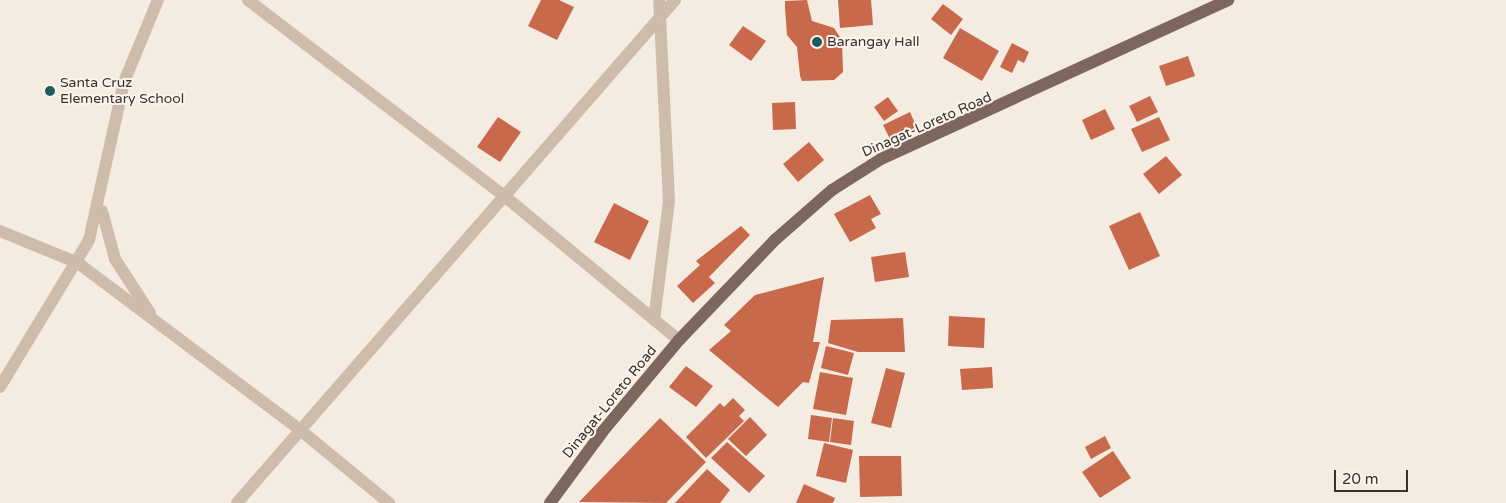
<!DOCTYPE html>
<html>
<head>
<meta charset="utf-8">
<style>
	body { margin:0 }
	#map { position:relative; width:1506px; height:503px; overflow:hidden; background:#f4ebe1; font-family:"Varela Round",sans-serif }
	div>[style] { position:absolute }
	[style*='--x'] { left:calc(var(--x)*1px); top:calc(var(--y)*1px); width:calc(var(--w)*1px); rotate:calc(var(--a)*1deg) }
	.building>* { inset:0; background:#c8694b }
	.street>* { height:12px; margin:-6px; padding:0 6px; transform-origin:6px; border-radius:6px; background:#cdbbac }
	.primary>* { height:12px; margin:-6px; padding:0 6px; transform-origin:6px; border-radius:6px; background:#7d675c }
	.dots>* { width:14px; height:14px; translate:-50% -50%; box-sizing:border-box; border:2px solid #fbf5ee; border-radius:50% }
	span { translate:-50% -50%; white-space:nowrap; text-align:center; line-height:1.15; -webkit-text-stroke:4px #fbf5ee; paint-order:stroke }
	.poi-label { font-size:14px; color:#3b302b }
	.left { translate:0 -50%; text-align:left }
	.street-label { font-size:14px; color:#3b302b }
	.scale { position:absolute; left:1334px; top:470px; width:74px; height:22px; box-sizing:border-box; border:2px solid #3b302b; border-top:0; padding-left:6px; font-size:15px; line-height:18px; white-space:nowrap; color:#3b302b; -webkit-text-stroke:4px #fbf5ee; paint-order:stroke }
</style>
</head>
<body>
<div id="map">
	<div class="building">
		<i style="clip-path:polygon(541px 0,559px 0,574px 7px,557px 40px,528px 26px)"></i>
		<i style="clip-path:polygon(807px 0,812px 21px,834px 28px,842px 40px,843px 72px,834px 80px,802px 81px,800px 76px,797px 47px,787px 35px,785px 8px,785px 1px)"></i>
		<i style="clip-path:polygon(838px 0,871px 0,873px 25px,840px 28px)"></i>
		<i style="clip-path:polygon(943px 4px,963px 19px,951px 35px,931px 19px)"></i>
		<i style="clip-path:polygon(743px 26px,766px 41px,751px 61px,729px 45px)"></i>
		<i style="clip-path:polygon(960px 28px,999px 51px,982px 81px,943px 58px)"></i>
		<i style="clip-path:polygon(1012px 43px,1029px 52px,1024px 63px,1018px 60px,1012px 73px,1000px 67px)"></i>
		<i style="clip-path:polygon(1188px 56px,1195px 76px,1166px 86px,1159px 66px)"></i>
		<i style="clip-path:polygon(1150px 96px,1158px 112px,1137px 122px,1129px 106px)"></i>
		<i style="clip-path:polygon(888px 97px,898px 111px,884px 121px,874px 107px)"></i>
		<i style="clip-path:polygon(795px 102px,796px 129px,773px 130px,772px 103px)"></i>
		<i style="clip-path:polygon(1105px 109px,1115px 129px,1091px 140px,1082px 120px)"></i>
		<i style="clip-path:polygon(910px 112px,917px 128px,891px 141px,883px 125px)"></i>
		<i style="clip-path:polygon(498px 117px,521px 132px,500px 162px,477px 147px)"></i>
		<i style="clip-path:polygon(1159px 117px,1170px 140px,1142px 152px,1131px 129px)"></i>
		<i style="clip-path:polygon(809px 142px,824px 160px,798px 182px,783px 164px)"></i>
		<i style="clip-path:polygon(1166px 156px,1182px 175px,1159px 194px,1143px 174px)"></i>
		<i style="clip-path:polygon(870px 195px,881px 214px,871px 219px,876px 228px,850px 242px,834px 214px)"></i>
		<i style="clip-path:polygon(614px 203px,649px 221px,630px 260px,594px 242px)"></i>
		<i style="clip-path:polygon(1140px 212px,1160px 256px,1129px 270px,1109px 226px)"></i>
		<i style="clip-path:polygon(741px 226px,750px 235px,709px 277px,715px 283px,693px 303px,677px 286px,700px 265px,696px 261px)"></i>
		<i style="clip-path:polygon(905px 252px,909px 277px,875px 282px,871px 257px)"></i>
		<i style="clip-path:polygon(824px 277px,813px 342px,820px 342px,809px 383px,803px 382px,778px 407px,709px 350px,731px 331px,724px 325px,755px 295px)"></i>
		<i style="clip-path:polygon(949px 316px,985px 318px,984px 348px,948px 346px)"></i>
		<i style="clip-path:polygon(903px 318px,905px 352px,858px 352px,828px 343px,831px 320px)"></i>
		<i style="clip-path:polygon(826px 346px,854px 353px,848px 375px,821px 368px)"></i>
		<i style="clip-path:polygon(686px 366px,713px 386px,696px 407px,669px 387px)"></i>
		<i style="clip-path:polygon(992px 367px,993px 388px,962px 390px,960px 369px)"></i>
		<i style="clip-path:polygon(886px 368px,905px 373px,891px 428px,871px 423px)"></i>
		<i style="clip-path:polygon(820px 372px,853px 378px,846px 415px,813px 409px)"></i>
		<i style="clip-path:polygon(733px 398px,745px 410px,739px 416px,744px 421px,706px 458px,686px 437px,720px 403px,724px 407px)"></i>
		<i style="clip-path:polygon(811px 415px,832px 418px,829px 442px,808px 439px)"></i>
		<i style="clip-path:polygon(750px 417px,767px 435px,746px 456px,728px 439px)"></i>
		<i style="clip-path:polygon(660px 418px,706px 462px,666px 503px,579px 502px)"></i>
		<i style="clip-path:polygon(833px 418px,854px 421px,851px 445px,830px 442px)"></i>
		<i style="clip-path:polygon(1105px 436px,1111px 448px,1091px 459px,1085px 447px)"></i>
		<i style="clip-path:polygon(727px 442px,765px 476px,749px 493px,711px 458px)"></i>
		<i style="clip-path:polygon(824px 443px,853px 450px,846px 483px,816px 476px)"></i>
		<i style="clip-path:polygon(1113px 451px,1131px 478px,1100px 498px,1082px 472px)"></i>
		<i style="clip-path:polygon(859px 456px,901px 456px,902px 496px,860px 497px)"></i>
		<i style="clip-path:polygon(707px 469px,730px 490px,720px 503px,675px 503px)"></i>
		<i style="clip-path:polygon(804px 484px,835px 498px,833px 503px,796px 503px)"></i>
	</div>
	<div class="street">
		<i style="--x:248;--y:0;--w:321;--a:37.4"></i>
		<i style="--x:503;--y:195;--w:228;--a:39.5"></i>
		<i style="--x:102;--y:211;--w:50;--a:74.8"></i>
		<i style="--x:115;--y:259;--w:64;--a:57.1"></i>
		<i style="--x:0;--y:231;--w:84;--a:22.3"></i>
		<i style="--x:78;--y:263;--w:276;--a:36.9"></i>
		<i style="--x:299;--y:429;--w:117;--a:39.4"></i>
		<i style="--x:654;--y:320;--w:120;--a:-82.8"></i>
		<i style="--x:669;--y:201;--w:201;--a:-92.8"></i>
		<i style="--x:0;--y:387;--w:172;--a:-58.8"></i>
		<i style="--x:89;--y:240;--w:162;--a:-77.5"></i>
		<i style="--x:124;--y:82;--w:89;--a:-67.5"></i>
		<i style="--x:237;--y:503;--w:667;--a:-48.95"></i>
	</div>
	<div class="primary">
		<i style="--x:550;--y:503;--w:89;--a:-53.6"></i>
		<i style="--x:603;--y:431;--w:119;--a:-50.1"></i>
		<i style="--x:679;--y:340;--w:140;--a:-46.2"></i>
		<i style="--x:776;--y:239;--w:74;--a:-41.2"></i>
		<i style="--x:832;--y:190;--w:58;--a:-32.3"></i>
		<i style="--x:881;--y:159;--w:382;--a:-24.6"></i>
	</div>
	<div class="dots">
		<i style="left:817px;top:42px;background:#1f5a5e"></i>
		<i style="left:50px;top:91px;background:#1f5a5e"></i>
	</div>
	<div class="poi-label">
		<span class="left" style="left:827px;top:42px">Barangay Hall</span>
		<span class="left" style="left:60px;top:91px">Santa Cruz<br>Elementary School</span>
	</div>
	<div class="street-label">
		<span style="left:927px;top:125px;rotate:-24deg">Dinagat-Loreto Road</span>
		<span style="left:610px;top:402px;rotate:-51deg">Dinagat-Loreto Road</span>
	</div>
	<div class="scale">20 m</div>
</div>
</body>
</html>
